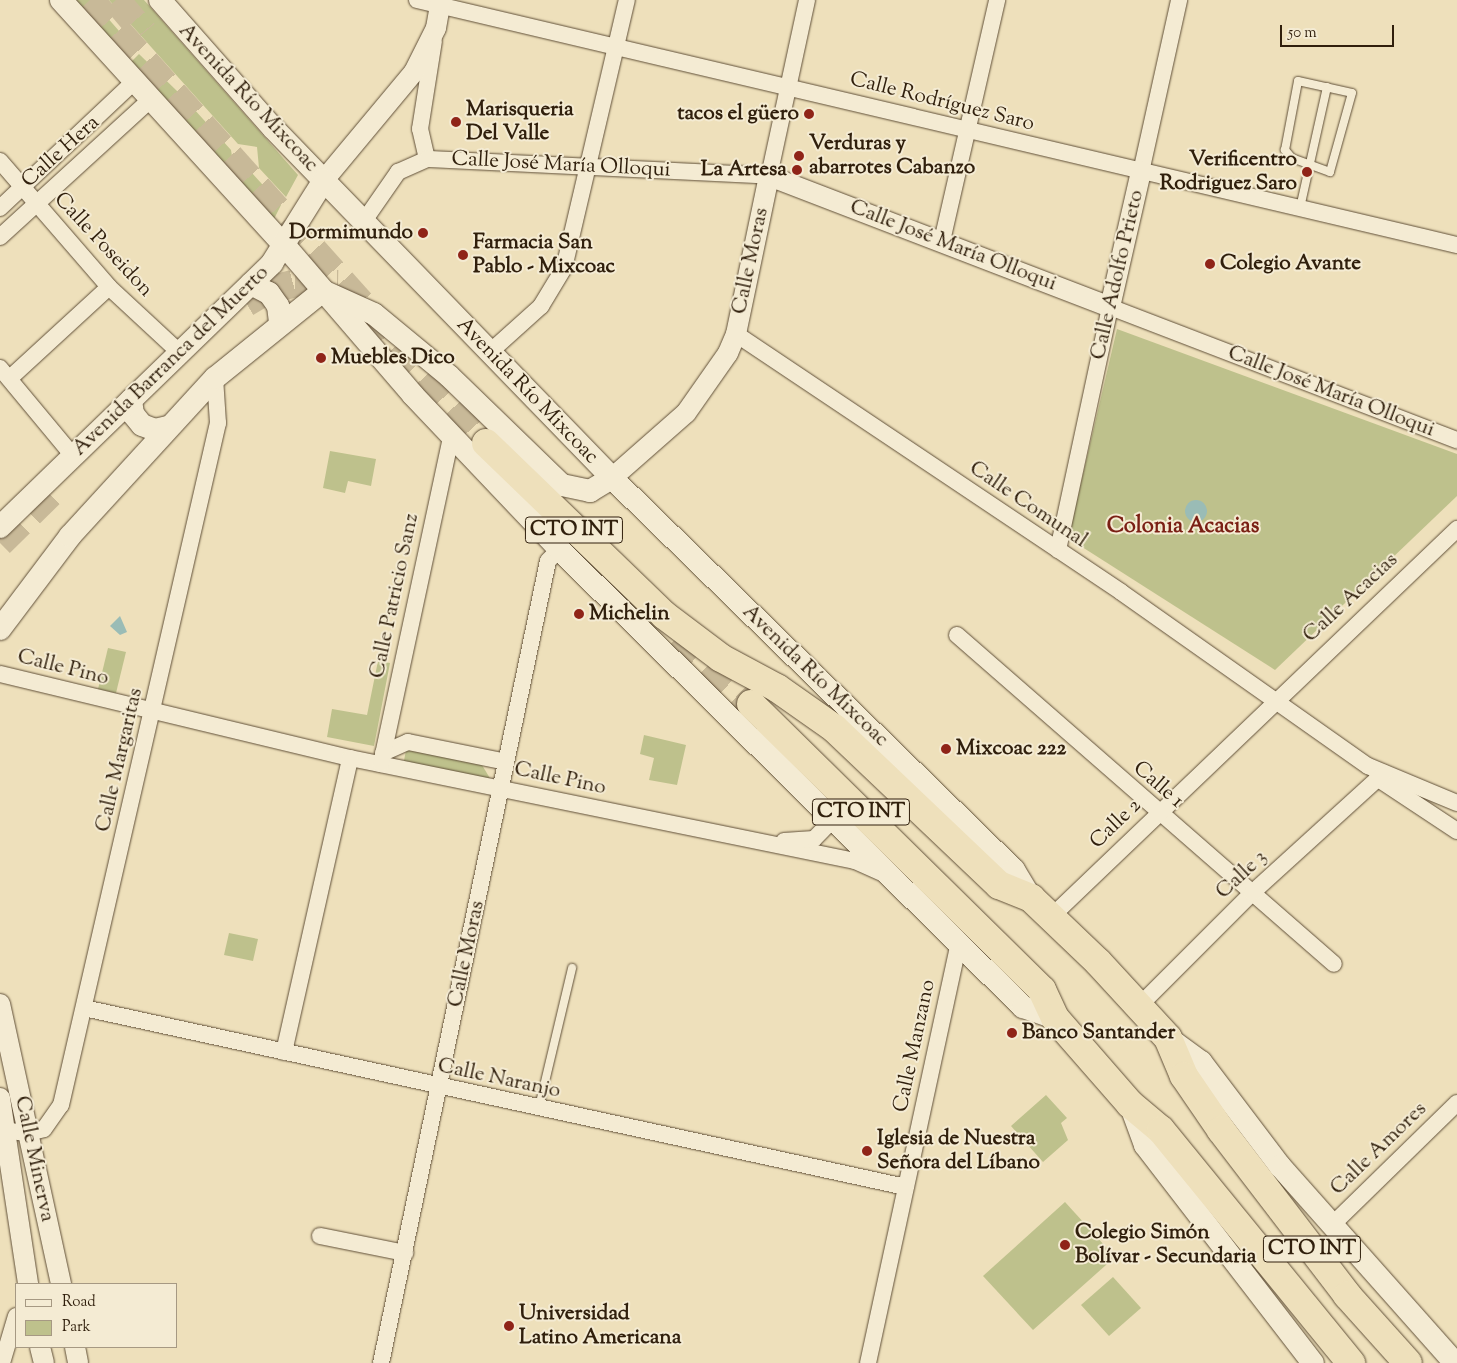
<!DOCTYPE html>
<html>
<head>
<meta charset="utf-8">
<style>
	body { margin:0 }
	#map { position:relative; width:1457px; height:1363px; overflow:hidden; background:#eee0bb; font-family:"Sorts Mill Goudy",serif }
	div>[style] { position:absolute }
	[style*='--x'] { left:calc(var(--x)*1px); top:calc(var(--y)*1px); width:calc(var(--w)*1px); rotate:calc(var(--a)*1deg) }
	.green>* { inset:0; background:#bec18c }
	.water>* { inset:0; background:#9abcb6 }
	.round { border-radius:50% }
	.motorway-tunnel>* { height:28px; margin-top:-14px; transform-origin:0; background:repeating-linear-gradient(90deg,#c8b998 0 28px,transparent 0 42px) }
	.roads { filter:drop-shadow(0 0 1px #604f38) drop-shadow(0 0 1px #604f38) }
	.service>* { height:8px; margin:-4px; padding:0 4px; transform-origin:4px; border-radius:4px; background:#f4ebd3 }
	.minor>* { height:16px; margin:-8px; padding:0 8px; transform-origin:8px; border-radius:8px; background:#f4ebd3 }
	.tertiary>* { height:20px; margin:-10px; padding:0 10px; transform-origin:10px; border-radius:10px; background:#f4ebd3 }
	.secondary>* { height:22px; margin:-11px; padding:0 11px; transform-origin:11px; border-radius:11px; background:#f4ebd3 }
	.motorway>* { height:28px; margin:-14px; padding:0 14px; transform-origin:14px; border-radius:14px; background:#eee0bb }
	.dots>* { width:14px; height:14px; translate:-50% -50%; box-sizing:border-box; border:2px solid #f4ebd3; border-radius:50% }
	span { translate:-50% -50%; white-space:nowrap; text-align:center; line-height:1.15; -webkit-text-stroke:4px #f4ebd3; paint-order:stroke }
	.shield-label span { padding:1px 4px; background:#f4ebd3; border:1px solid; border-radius:4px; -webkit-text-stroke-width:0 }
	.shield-label { font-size:20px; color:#301f0c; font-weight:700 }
	.street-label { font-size:21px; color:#301f0c }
	.poi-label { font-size:21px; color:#301f0c; font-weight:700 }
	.left { translate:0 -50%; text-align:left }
	.right { translate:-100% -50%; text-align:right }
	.neighbourhood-label { font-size:22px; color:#7a1f14; font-weight:700 }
	.legend { position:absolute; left:15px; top:1283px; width:162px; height:65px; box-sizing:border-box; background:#f4ebd3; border:1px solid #a69983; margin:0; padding:6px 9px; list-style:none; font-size:15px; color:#301f0c }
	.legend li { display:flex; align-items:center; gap:10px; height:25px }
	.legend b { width:25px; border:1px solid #a69983 }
	.scale { position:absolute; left:1280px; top:25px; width:114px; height:22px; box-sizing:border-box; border:2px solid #301f0c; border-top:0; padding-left:6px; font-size:15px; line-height:18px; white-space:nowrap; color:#301f0c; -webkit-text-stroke:4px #f4ebd3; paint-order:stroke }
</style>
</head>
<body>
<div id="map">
	<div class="green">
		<i style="clip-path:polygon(75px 0,92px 0,133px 47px,125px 55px)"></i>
		<i style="clip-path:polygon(109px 0,144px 0,298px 175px,286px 197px,259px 168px,257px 147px,238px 144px)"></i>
		<i style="clip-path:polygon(139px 54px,178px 92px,167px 102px,131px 62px)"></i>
		<i style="clip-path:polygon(184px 98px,231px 150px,234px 169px,252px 173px,281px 205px,274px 219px,173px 108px)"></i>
		<i style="clip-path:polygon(1117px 329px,1457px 454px,1457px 496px,1275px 670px,1068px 538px)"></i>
		<i style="clip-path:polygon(330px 451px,376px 459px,371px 486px,348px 481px,345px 493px,323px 488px)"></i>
		<i style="clip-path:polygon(108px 648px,126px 652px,116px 693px,98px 689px)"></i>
		<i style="clip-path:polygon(378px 661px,390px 663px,374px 746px,327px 737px,332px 709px,367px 715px)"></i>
		<i style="clip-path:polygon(644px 735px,686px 745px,677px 785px,649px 780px,654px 758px,640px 754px)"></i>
		<i style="clip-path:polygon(407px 745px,479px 760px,494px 785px,403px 766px)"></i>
		<i style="clip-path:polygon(229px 933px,258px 939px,253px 961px,224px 955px)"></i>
		<i style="clip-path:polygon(1046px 1095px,1067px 1118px,1061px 1123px,1068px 1140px,1043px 1162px,1011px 1126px)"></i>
		<i style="clip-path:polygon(1065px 1202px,1115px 1257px,1033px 1330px,983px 1276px)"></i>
		<i style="clip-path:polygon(1113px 1277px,1141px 1308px,1109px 1336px,1081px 1305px)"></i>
	</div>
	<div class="water">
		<i class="round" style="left:1185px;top:500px;width:22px;height:22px"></i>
		<i style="clip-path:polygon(120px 616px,127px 632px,120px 635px,110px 626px)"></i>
	</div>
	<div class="motorway-tunnel">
		<i style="--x:90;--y:0;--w:618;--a:48.21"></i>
		<i style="--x:116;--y:0;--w:43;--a:49.7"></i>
		<i style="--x:246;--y:303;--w:23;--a:-31"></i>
		<i style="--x:266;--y:291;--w:30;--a:-15"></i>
		<i style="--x:295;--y:283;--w:43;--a:1.3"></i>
		<i style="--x:0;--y:543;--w:83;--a:-44.5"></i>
		<i style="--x:678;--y:636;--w:100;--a:43"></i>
	</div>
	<div class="roads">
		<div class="service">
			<i style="--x:1298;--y:81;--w:55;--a:12.5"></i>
			<i style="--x:1352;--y:93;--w:82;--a:105.6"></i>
			<i style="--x:1330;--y:172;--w:40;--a:-159.8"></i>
			<i style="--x:1292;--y:158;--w:11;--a:-131"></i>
			<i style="--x:1285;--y:150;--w:70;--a:-79.3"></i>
			<i style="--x:1300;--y:208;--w:124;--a:-77.4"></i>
			<i style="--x:539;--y:1107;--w:143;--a:-76.6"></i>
		</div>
		<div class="minor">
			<i style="--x:417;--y:0;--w:1068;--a:13.26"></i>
			<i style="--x:427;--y:159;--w:31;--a:-103"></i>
			<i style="--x:420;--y:129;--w:89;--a:-81"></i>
			<i style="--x:0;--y:161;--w:167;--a:49.1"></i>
			<i style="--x:109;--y:287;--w:97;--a:42.9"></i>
			<i style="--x:1141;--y:172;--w:176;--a:-77.5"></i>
			<i style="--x:0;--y:208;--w:185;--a:-43.3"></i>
			<i style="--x:364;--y:221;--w:60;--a:-55.2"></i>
			<i style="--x:398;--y:172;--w:32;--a:-24"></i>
			<i style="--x:427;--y:159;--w:342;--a:2.8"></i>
			<i style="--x:769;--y:176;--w:180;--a:-77.8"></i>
			<i style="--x:0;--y:237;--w:205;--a:-42.4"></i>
			<i style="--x:942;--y:241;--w:247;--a:-77.1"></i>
			<i style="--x:736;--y:334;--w:463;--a:33.8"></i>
			<i style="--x:1121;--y:592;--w:302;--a:35.2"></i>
			<i style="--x:1368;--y:766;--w:96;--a:22.6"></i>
			<i style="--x:490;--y:352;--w:69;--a:-42"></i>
			<i style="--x:541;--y:306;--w:44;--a:-58.8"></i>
			<i style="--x:564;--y:268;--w:275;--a:-76.8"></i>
			<i style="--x:0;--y:368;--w:114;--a:50.3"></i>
			<i style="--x:10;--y:378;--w:134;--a:-42.6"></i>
			<i style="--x:1058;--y:550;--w:249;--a:-77.9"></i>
			<i style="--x:1110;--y:307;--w:372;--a:21"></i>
			<i style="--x:957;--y:635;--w:500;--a:41.11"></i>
			<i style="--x:0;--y:674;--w:360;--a:13.5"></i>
			<i style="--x:350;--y:758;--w:515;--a:11.53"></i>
			<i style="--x:855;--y:861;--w:30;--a:24"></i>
			<i style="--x:383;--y:753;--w:27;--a:-24"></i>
			<i style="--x:408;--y:742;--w:100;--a:11.5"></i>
			<i style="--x:381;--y:764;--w:334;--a:-77.9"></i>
			<i style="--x:1377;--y:778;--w:96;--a:33.5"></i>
			<i style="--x:784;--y:841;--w:30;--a:-4"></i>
			<i style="--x:814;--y:839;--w:28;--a:-46"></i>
			<i style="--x:1051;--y:917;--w:562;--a:-43.7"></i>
			<i style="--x:1139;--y:1006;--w:160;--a:-45"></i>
			<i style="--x:1252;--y:893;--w:178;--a:-42.3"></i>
			<i style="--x:84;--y:1008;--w:841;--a:12.29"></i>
			<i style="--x:284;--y:1052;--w:301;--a:-77.3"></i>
			<i style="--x:0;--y:1130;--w:28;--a:6"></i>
			<i style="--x:28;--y:1133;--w:16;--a:-14"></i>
			<i style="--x:44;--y:1129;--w:29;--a:-55"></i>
			<i style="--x:61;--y:1105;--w:700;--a:-77.04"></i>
			<i style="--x:218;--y:423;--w:45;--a:-93.8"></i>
			<i style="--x:1331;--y:1226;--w:176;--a:-44.3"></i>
			<i style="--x:320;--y:1236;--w:87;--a:11.3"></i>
			<i style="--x:2;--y:1363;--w:49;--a:-73.4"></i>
			<i style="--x:381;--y:1363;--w:819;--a:-78.24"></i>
			<i style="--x:548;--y:561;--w:16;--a:-47"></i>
			<i style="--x:868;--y:1363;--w:430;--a:-77.8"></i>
		</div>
		<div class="tertiary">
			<i style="--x:324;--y:180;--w:141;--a:-50.2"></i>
			<i style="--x:414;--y:72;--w:49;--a:-63.4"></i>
			<i style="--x:436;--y:28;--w:28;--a:-80"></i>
			<i style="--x:612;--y:478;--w:98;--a:-41.3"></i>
			<i style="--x:686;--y:413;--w:73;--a:-55"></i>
			<i style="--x:728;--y:353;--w:21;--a:-67"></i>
			<i style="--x:736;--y:334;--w:161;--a:-78.2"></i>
			<i style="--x:769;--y:176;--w:365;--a:21"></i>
			<i style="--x:1110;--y:307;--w:139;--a:-77.1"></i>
			<i style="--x:0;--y:1004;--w:287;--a:77.7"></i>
			<i style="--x:0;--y:1098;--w:188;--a:81.4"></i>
			<i style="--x:40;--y:1347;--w:16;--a:76"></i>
			<i style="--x:75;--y:1347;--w:16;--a:79"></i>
		</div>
		<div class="secondary">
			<i style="--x:61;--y:0;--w:333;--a:47.7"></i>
			<i style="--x:285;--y:246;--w:196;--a:49.3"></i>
			<i style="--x:413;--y:395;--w:212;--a:46.5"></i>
			<i style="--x:559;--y:549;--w:652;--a:44.63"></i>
			<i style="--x:1023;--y:1007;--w:34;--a:19"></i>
			<i style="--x:160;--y:0;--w:171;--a:48.6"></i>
			<i style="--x:273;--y:128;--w:487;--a:45.9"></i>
			<i style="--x:612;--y:478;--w:561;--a:44.28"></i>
			<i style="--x:1014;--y:870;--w:33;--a:59"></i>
			<i style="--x:251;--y:284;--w:20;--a:27"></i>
			<i style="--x:269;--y:293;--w:16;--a:55"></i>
			<i style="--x:278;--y:306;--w:16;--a:83"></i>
			<i style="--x:131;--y:400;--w:14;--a:82"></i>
			<i style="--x:133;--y:414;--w:14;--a:51"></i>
			<i style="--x:142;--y:425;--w:14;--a:21"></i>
			<i style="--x:155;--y:430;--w:13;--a:-13"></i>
			<i style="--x:0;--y:527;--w:379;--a:-44.1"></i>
			<i style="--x:272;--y:263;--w:98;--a:-57.9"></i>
			<i style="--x:0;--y:629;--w:116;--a:-53"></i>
			<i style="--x:70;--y:536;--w:214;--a:-47.5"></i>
			<i style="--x:215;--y:378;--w:139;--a:-38.9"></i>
			<i style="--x:323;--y:291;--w:56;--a:24.3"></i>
			<i style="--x:374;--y:314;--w:97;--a:39.6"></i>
			<i style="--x:449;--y:376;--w:157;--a:44"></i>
			<i style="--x:562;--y:485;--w:29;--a:12"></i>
			<i style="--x:590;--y:491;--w:26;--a:-31"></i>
			<i style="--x:1168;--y:1038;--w:41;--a:36"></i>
			<i style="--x:1201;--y:1062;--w:131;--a:52.8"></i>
			<i style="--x:1280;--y:1166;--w:264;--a:48.4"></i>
			<i style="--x:1130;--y:1104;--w:44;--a:69.9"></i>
			<i style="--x:1145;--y:1145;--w:275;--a:52.4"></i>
		</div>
		<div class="motorway">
			<i style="--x:486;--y:443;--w:248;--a:44"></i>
			<i style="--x:664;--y:615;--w:71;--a:37"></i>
			<i style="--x:721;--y:658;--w:64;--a:28.2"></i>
			<i style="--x:777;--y:688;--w:70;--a:35.1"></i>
			<i style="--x:834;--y:728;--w:228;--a:43.6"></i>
			<i style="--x:999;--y:885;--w:35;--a:22"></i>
			<i style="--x:1031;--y:898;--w:93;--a:43.7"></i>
			<i style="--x:1098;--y:962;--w:103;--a:47.4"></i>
			<i style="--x:1168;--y:1038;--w:41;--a:67.2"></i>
			<i style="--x:1184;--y:1076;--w:65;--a:55.6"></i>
			<i style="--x:1221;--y:1130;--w:208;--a:52.6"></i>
			<i style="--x:1347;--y:1295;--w:91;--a:48.1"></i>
			<i style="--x:751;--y:704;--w:408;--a:44.5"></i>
			<i style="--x:1042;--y:990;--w:31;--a:65"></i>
			<i style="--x:1055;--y:1018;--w:114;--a:48.9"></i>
			<i style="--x:1130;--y:1104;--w:40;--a:40"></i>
			<i style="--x:1161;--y:1130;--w:301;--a:50.8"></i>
		</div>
	</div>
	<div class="dots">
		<i style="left:809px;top:114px;background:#8f2418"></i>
		<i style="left:456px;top:122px;background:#8f2418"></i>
		<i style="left:799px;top:156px;background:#8f2418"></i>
		<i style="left:797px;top:170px;background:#8f2418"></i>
		<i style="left:1307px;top:172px;background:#8f2418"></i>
		<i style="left:423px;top:233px;background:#8f2418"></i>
		<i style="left:463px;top:255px;background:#8f2418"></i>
		<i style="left:1210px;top:264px;background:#8f2418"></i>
		<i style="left:321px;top:358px;background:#8f2418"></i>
		<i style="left:579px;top:614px;background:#8f2418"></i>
		<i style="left:946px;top:749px;background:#8f2418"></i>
		<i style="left:1012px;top:1033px;background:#8f2418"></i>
		<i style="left:867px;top:1151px;background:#8f2418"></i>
		<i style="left:1065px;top:1245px;background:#8f2418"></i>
		<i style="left:509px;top:1326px;background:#8f2418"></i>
	</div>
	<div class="shield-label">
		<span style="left:574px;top:530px">CTO INT</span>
		<span style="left:861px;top:812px">CTO INT</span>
		<span style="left:1312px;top:1249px">CTO INT</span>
	</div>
	<div class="street-label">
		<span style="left:248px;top:98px;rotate:47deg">Avenida Río Mixcoac</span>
		<span style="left:942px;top:102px;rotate:14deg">Calle Rodríguez Saro</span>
		<span style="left:61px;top:152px;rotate:-42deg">Calle Hera</span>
		<span style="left:561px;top:165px;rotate:3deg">Calle José María Olloqui</span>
		<span style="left:103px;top:245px;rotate:47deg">Calle Poseidon</span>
		<span style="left:953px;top:246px;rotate:21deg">Calle José María Olloqui</span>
		<span style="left:751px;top:261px;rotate:-78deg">Calle Moras</span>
		<span style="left:1118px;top:275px;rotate:-77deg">Calle Adolfo Prieto</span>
		<span style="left:171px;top:361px;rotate:-44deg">Avenida Barranca del Muerto</span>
		<span style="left:527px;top:391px;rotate:46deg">Avenida Río Mixcoac</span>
		<span style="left:1331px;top:392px;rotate:21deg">Calle José María Olloqui</span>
		<span style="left:1028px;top:505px;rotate:34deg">Calle Comunal</span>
		<span style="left:395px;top:596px;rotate:-78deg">Calle Patricio Sanz</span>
		<span style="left:1351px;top:598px;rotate:-43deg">Calle Acacias</span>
		<span style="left:63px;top:668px;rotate:14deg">Calle Pino</span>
		<span style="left:815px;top:676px;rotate:44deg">Avenida Río Mixcoac</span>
		<span style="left:120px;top:760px;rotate:-77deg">Calle Margaritas</span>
		<span style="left:560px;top:779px;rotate:12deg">Calle Pino</span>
		<span style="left:1158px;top:785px;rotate:41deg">Calle 1</span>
		<span style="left:1116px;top:824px;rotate:-44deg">Calle 2</span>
		<span style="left:1242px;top:875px;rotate:-43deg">Calle 3</span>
		<span style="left:467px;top:954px;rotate:-78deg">Calle Moras</span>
		<span style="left:915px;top:1046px;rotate:-78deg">Calle Manzano</span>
		<span style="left:499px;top:1079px;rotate:12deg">Calle Naranjo</span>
		<span style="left:1379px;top:1149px;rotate:-44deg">Calle Amores</span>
		<span style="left:34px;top:1159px;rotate:78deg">Calle Minerva</span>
	</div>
	<div class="poi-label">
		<span class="left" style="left:466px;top:122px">Marisqueria<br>Del Valle</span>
		<span class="right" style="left:799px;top:114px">tacos el güero</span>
		<span class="left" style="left:809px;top:156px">Verduras y<br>abarrotes Cabanzo</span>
		<span class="right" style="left:1297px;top:172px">Verificentro<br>Rodriguez Saro</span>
		<span class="right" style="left:787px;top:170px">La Artesa</span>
		<span class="right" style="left:413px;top:233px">Dormimundo</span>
		<span class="left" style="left:473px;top:255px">Farmacia San<br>Pablo - Mixcoac</span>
		<span class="left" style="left:1220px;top:264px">Colegio Avante</span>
		<span class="left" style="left:331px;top:358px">Muebles Dico</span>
		<span class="left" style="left:589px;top:614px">Michelin</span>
		<span class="left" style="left:956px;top:749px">Mixcoac 222</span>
		<span class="left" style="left:1022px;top:1033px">Banco Santander</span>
		<span class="left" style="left:877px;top:1151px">Iglesia de Nuestra<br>Señora del Líbano</span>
		<span class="left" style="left:1075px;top:1245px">Colegio Simón<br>Bolívar - Secundaria</span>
		<span class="left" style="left:519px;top:1326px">Universidad<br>Latino Americana</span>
	</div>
	<div class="neighbourhood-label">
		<span style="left:1183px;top:528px">Colonia Acacias</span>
	</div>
	<ul class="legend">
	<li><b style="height:6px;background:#f4ebd3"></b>Road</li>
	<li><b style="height:14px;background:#bec18c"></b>Park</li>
	</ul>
	<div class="scale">50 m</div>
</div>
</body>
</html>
